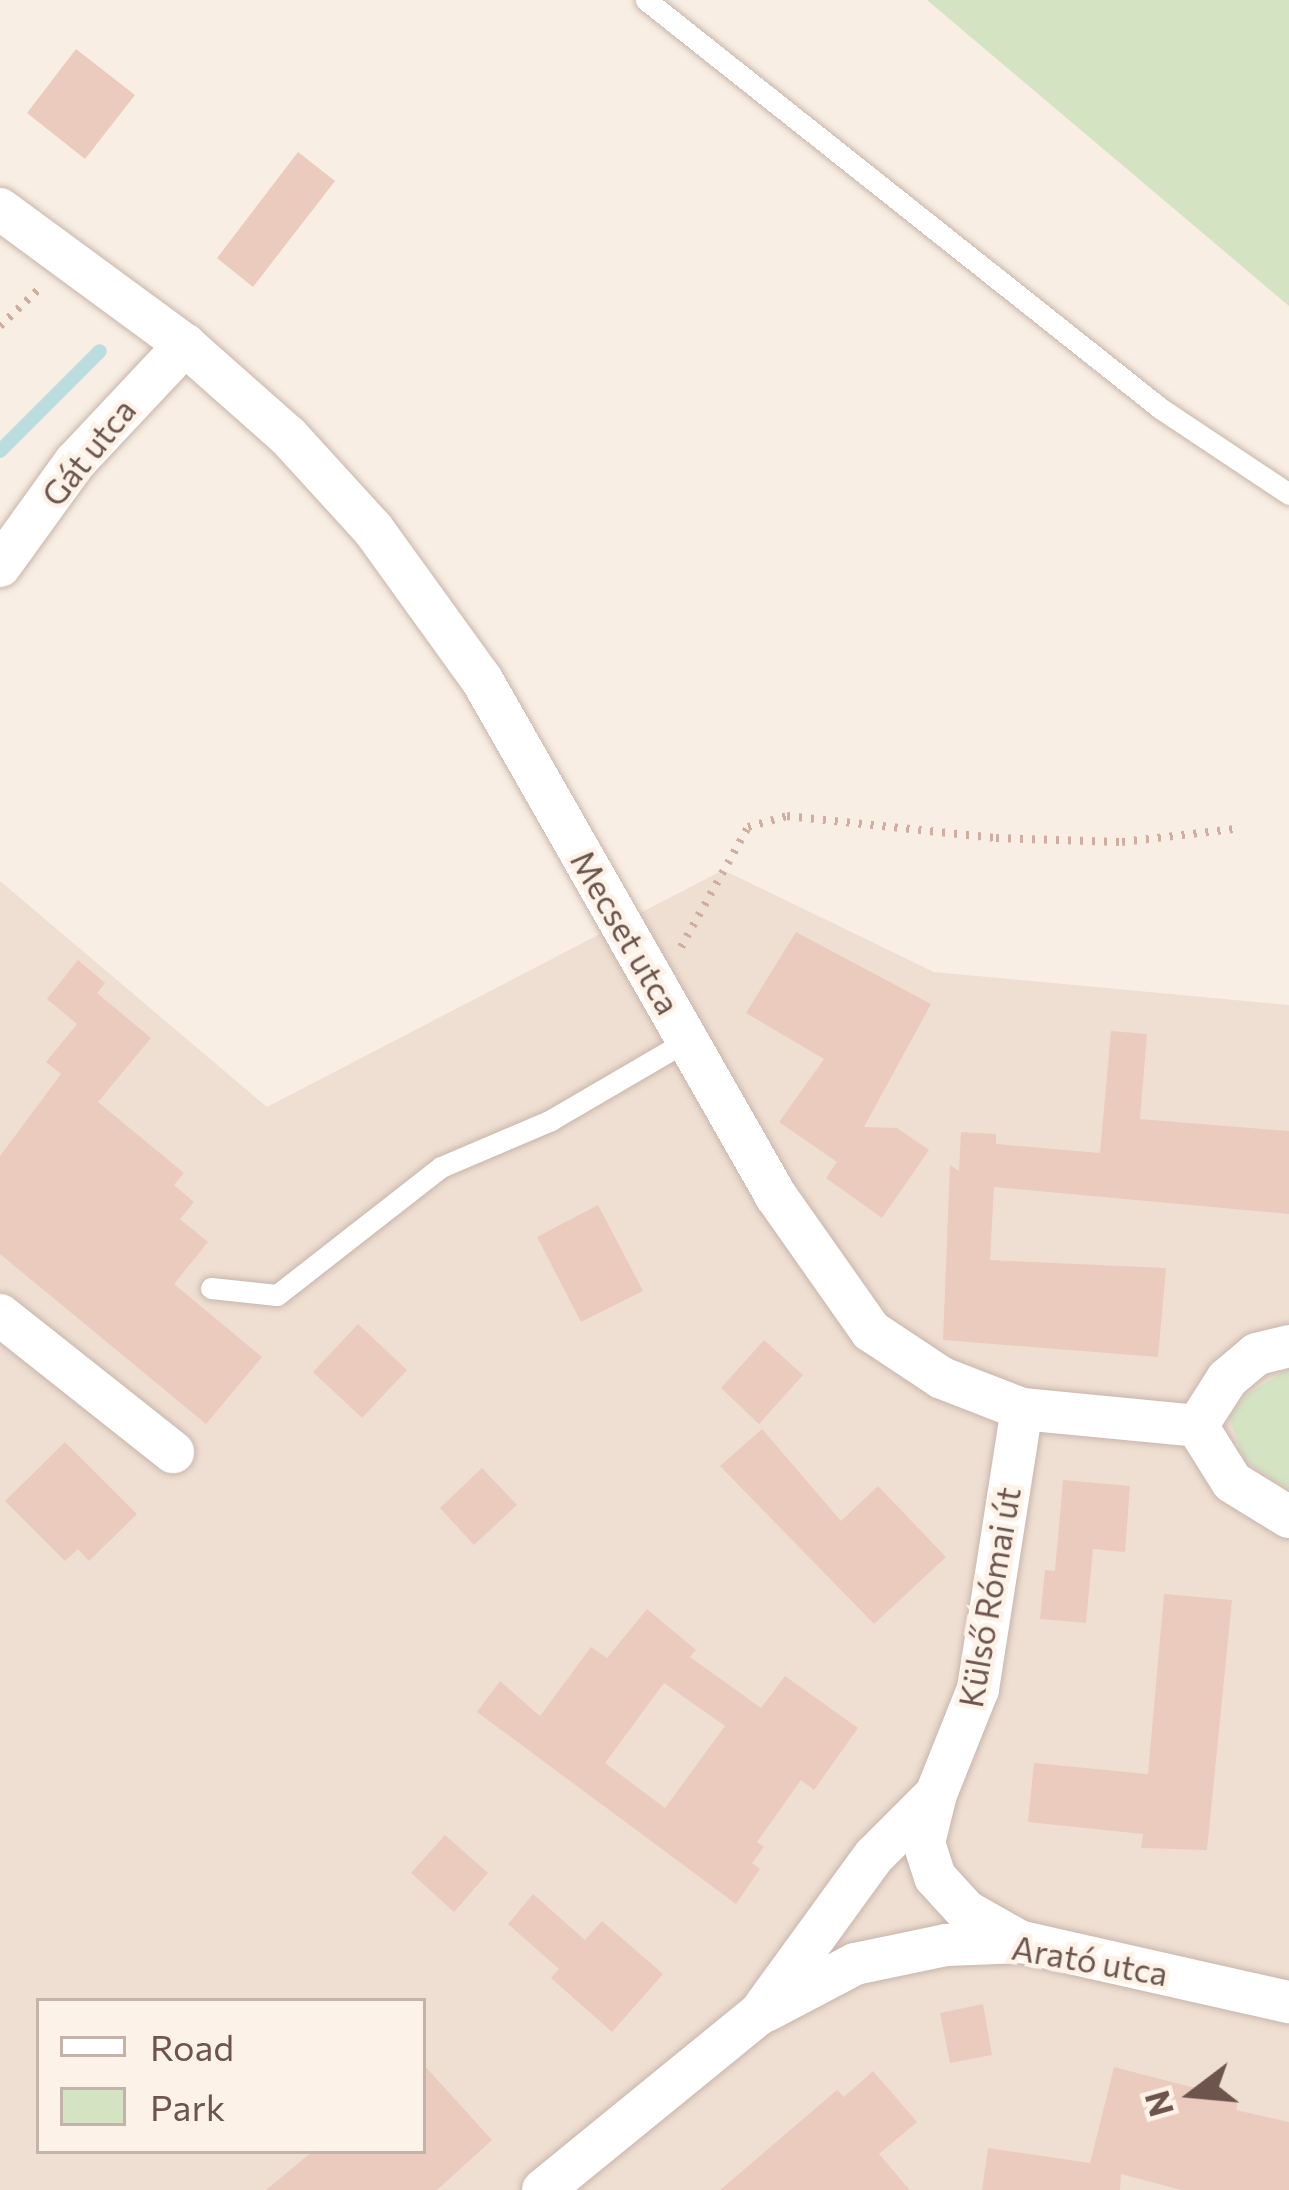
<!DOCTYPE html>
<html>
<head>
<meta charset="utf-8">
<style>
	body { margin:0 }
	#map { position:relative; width:1289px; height:2190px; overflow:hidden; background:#f9eee3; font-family:Commissioner,sans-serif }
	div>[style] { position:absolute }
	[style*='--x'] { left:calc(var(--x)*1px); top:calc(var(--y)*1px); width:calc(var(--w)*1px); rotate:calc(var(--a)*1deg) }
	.residential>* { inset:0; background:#efdfd2 }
	.green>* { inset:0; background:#d4e4c3 }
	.stream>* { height:14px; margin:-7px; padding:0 7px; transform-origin:7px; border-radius:7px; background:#badee0 }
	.building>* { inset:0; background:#ebcbbe }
	.path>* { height:8px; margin-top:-4px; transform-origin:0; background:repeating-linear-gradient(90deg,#cfaea1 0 3px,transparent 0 12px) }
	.roads { filter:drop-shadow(0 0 3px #c8b5ab) drop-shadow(0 0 3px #c8b5ab) }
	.service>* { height:21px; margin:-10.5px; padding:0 10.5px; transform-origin:10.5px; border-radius:10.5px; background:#fff }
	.minor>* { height:42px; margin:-21px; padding:0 21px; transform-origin:21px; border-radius:21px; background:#fff }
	span { translate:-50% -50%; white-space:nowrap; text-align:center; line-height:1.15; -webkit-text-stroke:9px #fcf2e8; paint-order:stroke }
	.street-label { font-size:33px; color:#6d544c }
	.legend { position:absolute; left:36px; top:1998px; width:390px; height:156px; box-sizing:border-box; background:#fcf2e8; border:3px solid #c3b3aa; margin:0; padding:15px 21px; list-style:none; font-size:36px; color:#6d544c }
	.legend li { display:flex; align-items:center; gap:24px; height:60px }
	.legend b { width:60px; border:3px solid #c3b3aa }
	.north { position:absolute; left:1133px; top:2034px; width:120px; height:120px; -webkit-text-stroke:9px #fcf2e8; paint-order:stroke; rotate:254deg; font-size:33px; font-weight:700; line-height:48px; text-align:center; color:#6d544c }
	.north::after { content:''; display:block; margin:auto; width:42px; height:54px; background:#6d544c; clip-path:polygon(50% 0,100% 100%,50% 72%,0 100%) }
</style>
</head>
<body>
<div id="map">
	<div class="residential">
		<i style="clip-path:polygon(evenodd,723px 870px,934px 972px,1289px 1005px,1289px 2190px,0 2190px,0 881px,267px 1107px,723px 870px,39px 2001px,423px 2001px,423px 2151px,39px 2151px,39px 2001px)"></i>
	</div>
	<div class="green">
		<i style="clip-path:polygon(927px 0,1289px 0,1289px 306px)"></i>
		<i style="clip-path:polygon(1289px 1369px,1289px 1489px,1245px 1461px,1229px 1417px,1247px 1394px)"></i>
	</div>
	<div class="stream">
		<i style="--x:0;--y:451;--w:141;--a:-45"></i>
	</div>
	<div class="building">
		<i style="clip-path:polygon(76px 49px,135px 95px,85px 159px,27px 113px)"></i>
		<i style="clip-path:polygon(298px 152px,335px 181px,253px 287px,217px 258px)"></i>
		<i style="clip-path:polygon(796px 932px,931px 1004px,864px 1127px,897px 1128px,929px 1150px,882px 1218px,826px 1178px,837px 1162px,779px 1122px,824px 1059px,746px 1013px)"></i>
		<i style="clip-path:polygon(78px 960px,105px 983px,97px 993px,151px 1038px,98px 1102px,184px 1173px,174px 1185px,194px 1202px,180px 1219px,208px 1242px,174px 1284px,262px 1357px,206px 1424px,0 1254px,0 1156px,61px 1074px,46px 1062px,77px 1024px,47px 999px)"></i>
		<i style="clip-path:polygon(1111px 1031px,1147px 1034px,1140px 1119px,1289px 1131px,1289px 1214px,994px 1187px,990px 1260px,1166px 1268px,1158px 1357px,943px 1340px,950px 1165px,959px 1171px,961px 1132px,996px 1134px,996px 1144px,1100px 1153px)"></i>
		<i style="clip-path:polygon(598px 1205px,643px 1291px,581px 1322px,537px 1237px)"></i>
		<i style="clip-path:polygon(358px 1324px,407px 1370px,362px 1418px,313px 1372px)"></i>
		<i style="clip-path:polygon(764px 1340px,803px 1375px,759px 1424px,721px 1388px)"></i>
		<i style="clip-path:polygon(762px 1429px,841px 1521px,878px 1486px,946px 1557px,874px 1624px,720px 1466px)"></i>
		<i style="clip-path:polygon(65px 1442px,137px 1514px,89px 1561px,78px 1549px,65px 1561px,5px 1501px)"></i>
		<i style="clip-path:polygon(482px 1468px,517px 1505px,474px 1545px,440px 1508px)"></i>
		<i style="clip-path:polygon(1063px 1480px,1130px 1486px,1125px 1552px,1093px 1549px,1086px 1623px,1040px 1619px,1045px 1570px,1055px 1571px)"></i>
		<i style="clip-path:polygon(1164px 1594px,1232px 1600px,1207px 1850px,1141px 1848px,1143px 1834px,1028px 1822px,1034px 1763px,1148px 1774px)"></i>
		<i style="clip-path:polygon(evenodd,647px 1609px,696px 1650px,690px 1657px,761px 1708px,785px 1676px,858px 1728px,814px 1790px,801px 1780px,757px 1842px,764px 1847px,752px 1863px,760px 1869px,736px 1904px,477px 1712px,500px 1681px,540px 1716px,591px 1647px,607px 1658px,647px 1609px,664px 1683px,725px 1726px,665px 1808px,605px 1763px,664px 1683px)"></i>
		<i style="clip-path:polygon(445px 1835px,488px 1873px,454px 1912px,411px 1873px)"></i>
		<i style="clip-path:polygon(533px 1894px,585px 1940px,602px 1921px,663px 1974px,612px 2032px,551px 1978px,559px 1969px,508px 1924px)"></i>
		<i style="clip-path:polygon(983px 2004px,992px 2055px,950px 2063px,940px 2013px)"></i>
		<i style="clip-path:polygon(423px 2064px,492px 2140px,437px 2190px,266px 2190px,313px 2151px,423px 2151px)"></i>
		<i style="clip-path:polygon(1114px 2067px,1238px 2099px,1236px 2110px,1289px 2122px,1289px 2190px,1181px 2190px,1121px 2174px,1120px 2190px,982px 2190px,988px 2148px,1090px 2163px)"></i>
		<i style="clip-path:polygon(873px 2071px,917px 2122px,879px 2154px,910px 2190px,720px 2190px,837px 2090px,844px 2097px)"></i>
	</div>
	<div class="path">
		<i style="--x:0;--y:326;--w:52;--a:-43.5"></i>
		<i style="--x:681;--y:947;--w:137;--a:-60.8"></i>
		<i style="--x:748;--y:827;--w:41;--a:-15.8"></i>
		<i style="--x:787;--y:816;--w:210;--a:6"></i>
		<i style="--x:996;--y:838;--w:126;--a:1.8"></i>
		<i style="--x:1122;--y:842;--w:114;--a:-6.6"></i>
	</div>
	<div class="roads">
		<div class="service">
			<i style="--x:646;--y:0;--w:656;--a:38.44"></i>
			<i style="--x:1160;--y:408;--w:155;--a:33.7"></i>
			<i style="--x:211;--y:1288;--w:66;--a:6.1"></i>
			<i style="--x:277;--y:1295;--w:208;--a:-38"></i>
			<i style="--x:441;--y:1167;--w:120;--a:-23.1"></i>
			<i style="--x:551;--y:1120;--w:159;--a:-30.3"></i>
		</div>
		<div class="minor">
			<i style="--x:0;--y:209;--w:230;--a:36.3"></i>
			<i style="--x:185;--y:345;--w:137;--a:41.5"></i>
			<i style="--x:288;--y:436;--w:126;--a:47.6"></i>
			<i style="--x:373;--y:529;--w:186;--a:54.2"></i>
			<i style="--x:482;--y:680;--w:594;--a:60.33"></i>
			<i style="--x:776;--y:1196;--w:165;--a:54.9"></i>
			<i style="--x:871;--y:1331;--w:85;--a:33.5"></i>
			<i style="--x:942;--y:1378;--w:86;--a:21.2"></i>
			<i style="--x:1022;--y:1409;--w:176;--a:5.5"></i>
			<i style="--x:0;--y:566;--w:128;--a:-54.2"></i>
			<i style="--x:75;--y:462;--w:161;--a:-46.8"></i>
			<i style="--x:0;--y:1315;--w:221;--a:38.4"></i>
			<i style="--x:1197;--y:1426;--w:66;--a:58"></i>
			<i style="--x:1232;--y:1482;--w:67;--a:31.6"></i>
			<i style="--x:1197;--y:1426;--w:56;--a:-57.4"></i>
			<i style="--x:1227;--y:1379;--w:39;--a:-40"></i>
			<i style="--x:1257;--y:1354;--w:33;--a:-14"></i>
			<i style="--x:936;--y:1794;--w:50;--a:103.8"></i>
			<i style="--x:924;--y:1843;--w:36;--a:72"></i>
			<i style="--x:935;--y:1877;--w:46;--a:47.6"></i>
			<i style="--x:966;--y:1911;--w:63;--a:29.4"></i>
			<i style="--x:766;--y:2011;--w:101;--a:-27.8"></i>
			<i style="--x:855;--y:1964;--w:93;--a:-11.8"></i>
			<i style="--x:946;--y:1945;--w:76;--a:-2.3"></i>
			<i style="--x:1022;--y:1942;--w:274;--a:12.7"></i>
			<i style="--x:543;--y:2190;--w:279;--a:-39.2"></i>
			<i style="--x:759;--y:2014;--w:195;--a:-54"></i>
			<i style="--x:874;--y:1856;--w:88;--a:-45"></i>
			<i style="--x:936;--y:1794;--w:113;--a:-68.2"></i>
			<i style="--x:978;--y:1689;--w:283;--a:-81.1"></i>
		</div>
	</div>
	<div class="street-label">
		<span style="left:88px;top:452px;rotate:-51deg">Gát utca</span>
		<span style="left:626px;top:932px;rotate:60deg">Mecset utca</span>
		<span style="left:989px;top:1597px;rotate:-80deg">Külső Római út</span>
		<span style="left:1090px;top:1960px;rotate:10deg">Arató utca</span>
	</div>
	<ul class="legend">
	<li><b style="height:15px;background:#fff"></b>Road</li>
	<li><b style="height:33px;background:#d4e4c3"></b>Park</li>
	</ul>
	<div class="north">N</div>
</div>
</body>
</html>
